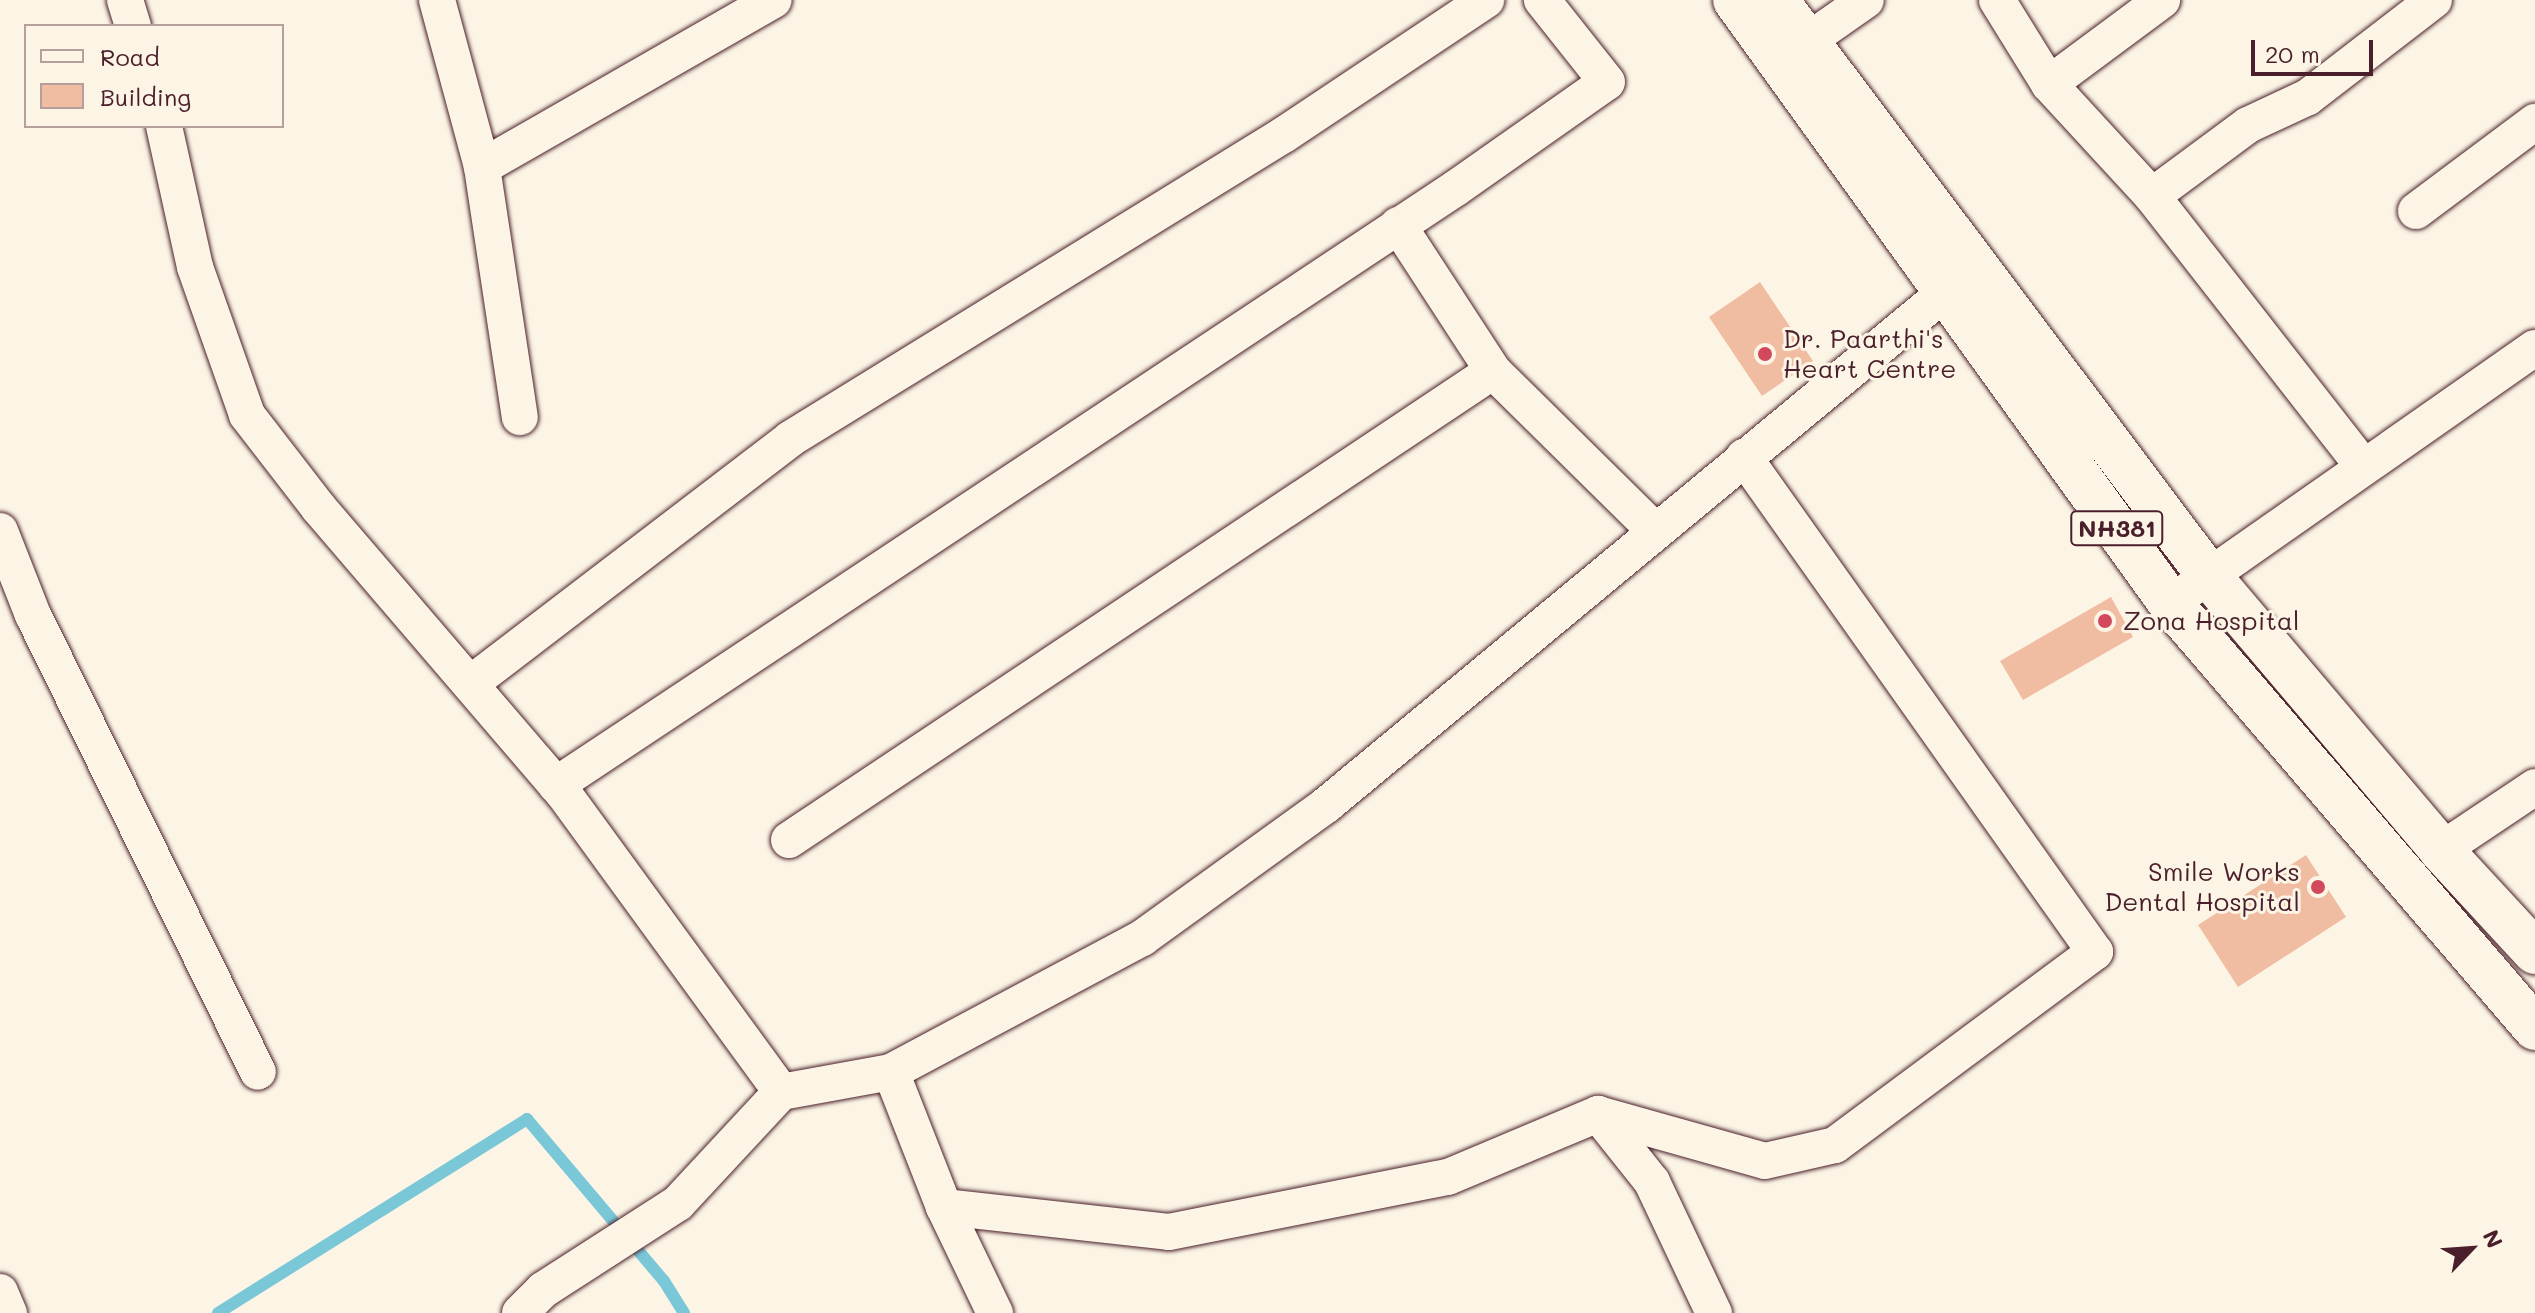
<!DOCTYPE html>
<html>
<head>
<meta charset="utf-8">
<style>
	body { margin:0 }
	#map { position:relative; width:2535px; height:1313px; overflow:hidden; background:#fcf5e5; font-family:Mali,sans-serif }
	div>[style] { position:absolute }
	[style*='--x'] { left:calc(var(--x)*1px); top:calc(var(--y)*1px); width:calc(var(--w)*1px); rotate:calc(var(--a)*1deg) }
	.stream>* { height:12px; margin:-6px; padding:0 6px; transform-origin:6px; border-radius:6px; background:#7ac7d8 }
	.building>* { inset:0; background:#f1bda2 }
	.roads { filter:drop-shadow(0 0 2px #4a1f2b) drop-shadow(0 0 2px #4a1f2b) }
	.street>* { height:36px; margin:-18px; padding:0 18px; transform-origin:18px; border-radius:18px; background:#fcf5e5 }
	.highway>* { height:44px; margin:-22px; padding:0 22px; transform-origin:22px; border-radius:22px; background:#fcf5e5 }
	.dots>* { width:22px; height:22px; translate:-50% -50%; box-sizing:border-box; border:4px solid #fcf5e5; border-radius:50% }
	span { translate:-50% -50%; white-space:nowrap; text-align:center; line-height:1.15; -webkit-text-stroke:6px #fcf5e5; paint-order:stroke }
	.shield-label span { padding:2px 6px; background:#fcf5e5; border:2px solid; border-radius:6px; -webkit-text-stroke-width:0 }
	.shield-label { font-size:24px; color:#4a1f2b; font-weight:700 }
	.poi-label { font-size:26px; color:#4a1f2b }
	.left { translate:0 -50%; text-align:left }
	.right { translate:-100% -50%; text-align:right }
	.legend { position:absolute; left:24px; top:24px; width:260px; height:104px; box-sizing:border-box; background:#fcf5e5; border:2px solid #b59f9b; margin:0; padding:10px 14px; list-style:none; font-size:24px; color:#4a1f2b }
	.legend li { display:flex; align-items:center; gap:16px; height:40px }
	.legend b { width:40px; border:2px solid #b59f9b }
	.north { position:absolute; left:2431px; top:1209px; width:80px; height:80px; -webkit-text-stroke:6px #fcf5e5; paint-order:stroke; rotate:65deg; font-size:22px; font-weight:700; line-height:32px; text-align:center; color:#4a1f2b }
	.north::after { content:''; display:block; margin:auto; width:28px; height:36px; background:#4a1f2b; clip-path:polygon(50% 0,100% 100%,50% 72%,0 100%) }
	.scale { position:absolute; left:2251px; top:40px; width:122px; height:36px; box-sizing:border-box; border:4px solid #4a1f2b; border-top:0; padding-left:10px; font-size:24px; line-height:28px; white-space:nowrap; color:#4a1f2b; -webkit-text-stroke:6px #fcf5e5; paint-order:stroke }
</style>
</head>
<body>
<div id="map">
	<div class="stream">
		<i style="--x:218;--y:1313;--w:365;--a:-32.1"></i>
		<i style="--x:527;--y:1119;--w:212;--a:49.8"></i>
		<i style="--x:664;--y:1281;--w:38;--a:58"></i>
	</div>
	<div class="building">
		<i style="clip-path:polygon(1760px 282px,1813px 361px,1762px 396px,1709px 317px)"></i>
		<i style="clip-path:polygon(2111px 597px,2133px 637px,2023px 700px,2000px 661px)"></i>
		<i style="clip-path:polygon(2306px 855px,2346px 917px,2238px 987px,2198px 925px)"></i>
	</div>
	<div class="roads">
		<div class="street">
			<i style="--x:125;--y:0;--w:27;--a:73"></i>
			<i style="--x:437;--y:0;--w:173;--a:74.9"></i>
			<i style="--x:482;--y:167;--w:253;--a:81.4"></i>
			<i style="--x:1997;--y:0;--w:99;--a:58.2"></i>
			<i style="--x:2049;--y:84;--w:152;--a:47.4"></i>
			<i style="--x:2152;--y:196;--w:344;--a:52"></i>
			<i style="--x:1806;--y:42;--w:73;--a:-35"></i>
			<i style="--x:2049;--y:84;--w:141;--a:-36.6"></i>
			<i style="--x:164;--y:126;--w:144;--a:77.6"></i>
			<i style="--x:195;--y:267;--w:157;--a:70.6"></i>
			<i style="--x:247;--y:415;--w:116;--a:52.3"></i>
			<i style="--x:318;--y:507;--w:378;--a:49.4"></i>
			<i style="--x:564;--y:794;--w:369;--a:53.9"></i>
			<i style="--x:482;--y:167;--w:336;--a:-29.8"></i>
			<i style="--x:2152;--y:196;--w:119;--a:-36.5"></i>
			<i style="--x:2248;--y:125;--w:66;--a:-25"></i>
			<i style="--x:2308;--y:97;--w:159;--a:-37.6"></i>
			<i style="--x:2416;--y:211;--w:149;--a:-36.8"></i>
			<i style="--x:1398;--y:225;--w:174;--a:56.9"></i>
			<i style="--x:1493;--y:371;--w:226;--a:44.6"></i>
			<i style="--x:0;--y:531;--w:90;--a:68.6"></i>
			<i style="--x:33;--y:615;--w:509;--a:63.79"></i>
			<i style="--x:2189;--y:590;--w:422;--a:-35"></i>
			<i style="--x:470;--y:684;--w:403;--a:-37.4"></i>
			<i style="--x:790;--y:439;--w:581;--a:-31.64"></i>
			<i style="--x:1285;--y:134;--w:242;--a:-33.7"></i>
			<i style="--x:556;--y:785;--w:1080;--a:-33.56"></i>
			<i style="--x:1456;--y:188;--w:184;--a:-35.1"></i>
			<i style="--x:1607;--y:82;--w:105;--a:-128.4"></i>
			<i style="--x:789;--y:840;--w:846;--a:-33.67"></i>
			<i style="--x:2441;--y:850;--w:113;--a:-33.8"></i>
			<i style="--x:1598;--y:1114;--w:173;--a:15.7"></i>
			<i style="--x:1765;--y:1161;--w:72;--a:-12.9"></i>
			<i style="--x:1835;--y:1145;--w:324;--a:-36.6"></i>
			<i style="--x:2095;--y:952;--w:607;--a:-125.34"></i>
			<i style="--x:944;--y:1207;--w:226;--a:6.3"></i>
			<i style="--x:1169;--y:1232;--w:284;--a:-11.2"></i>
			<i style="--x:1448;--y:1177;--w:163;--a:-22.8"></i>
			<i style="--x:1598;--y:1114;--w:87;--a:51.5"></i>
			<i style="--x:1652;--y:1182;--w:145;--a:64.7"></i>
			<i style="--x:0;--y:1292;--w:23;--a:67"></i>
			<i style="--x:520;--y:1313;--w:33;--a:-45"></i>
			<i style="--x:543;--y:1290;--w:161;--a:-32.8"></i>
			<i style="--x:678;--y:1203;--w:151;--a:-47.1"></i>
			<i style="--x:781;--y:1092;--w:112;--a:-10.3"></i>
			<i style="--x:995;--y:1313;--w:118;--a:-115.7"></i>
			<i style="--x:944;--y:1207;--w:145;--a:-111.4"></i>
			<i style="--x:891;--y:1072;--w:285;--a:-28.1"></i>
			<i style="--x:1142;--y:938;--w:226;--a:-35.8"></i>
			<i style="--x:1325;--y:806;--w:809;--a:-39.63"></i>
		</div>
		<div class="highway">
			<i style="--x:1735;--y:0;--w:745;--a:54.18"></i>
			<i style="--x:2171;--y:604;--w:559;--a:49.35"></i>
			<i style="--x:1776;--y:0;--w:721;--a:53.07"></i>
			<i style="--x:2209;--y:576;--w:359;--a:49.7"></i>
			<i style="--x:2441;--y:850;--w:139;--a:47.3"></i>
		</div>
	</div>
	<div class="dots">
		<i style="left:1765px;top:354px;background:#d1495b"></i>
		<i style="left:2105px;top:621px;background:#d1495b"></i>
		<i style="left:2318px;top:887px;background:#d1495b"></i>
	</div>
	<div class="shield-label">
		<span style="left:2117px;top:528px">NH381</span>
	</div>
	<div class="poi-label">
		<span class="left" style="left:1783px;top:354px">Dr. Paarthi's<br>Heart Centre</span>
		<span class="left" style="left:2123px;top:621px">Zona Hospital</span>
		<span class="right" style="left:2300px;top:887px">Smile Works<br>Dental Hospital</span>
	</div>
	<ul class="legend">
	<li><b style="height:10px;background:#fcf5e5"></b>Road</li>
	<li><b style="height:22px;background:#f1bda2"></b>Building</li>
	</ul>
	<div class="north">N</div>
	<div class="scale">20 m</div>
</div>
</body>
</html>
